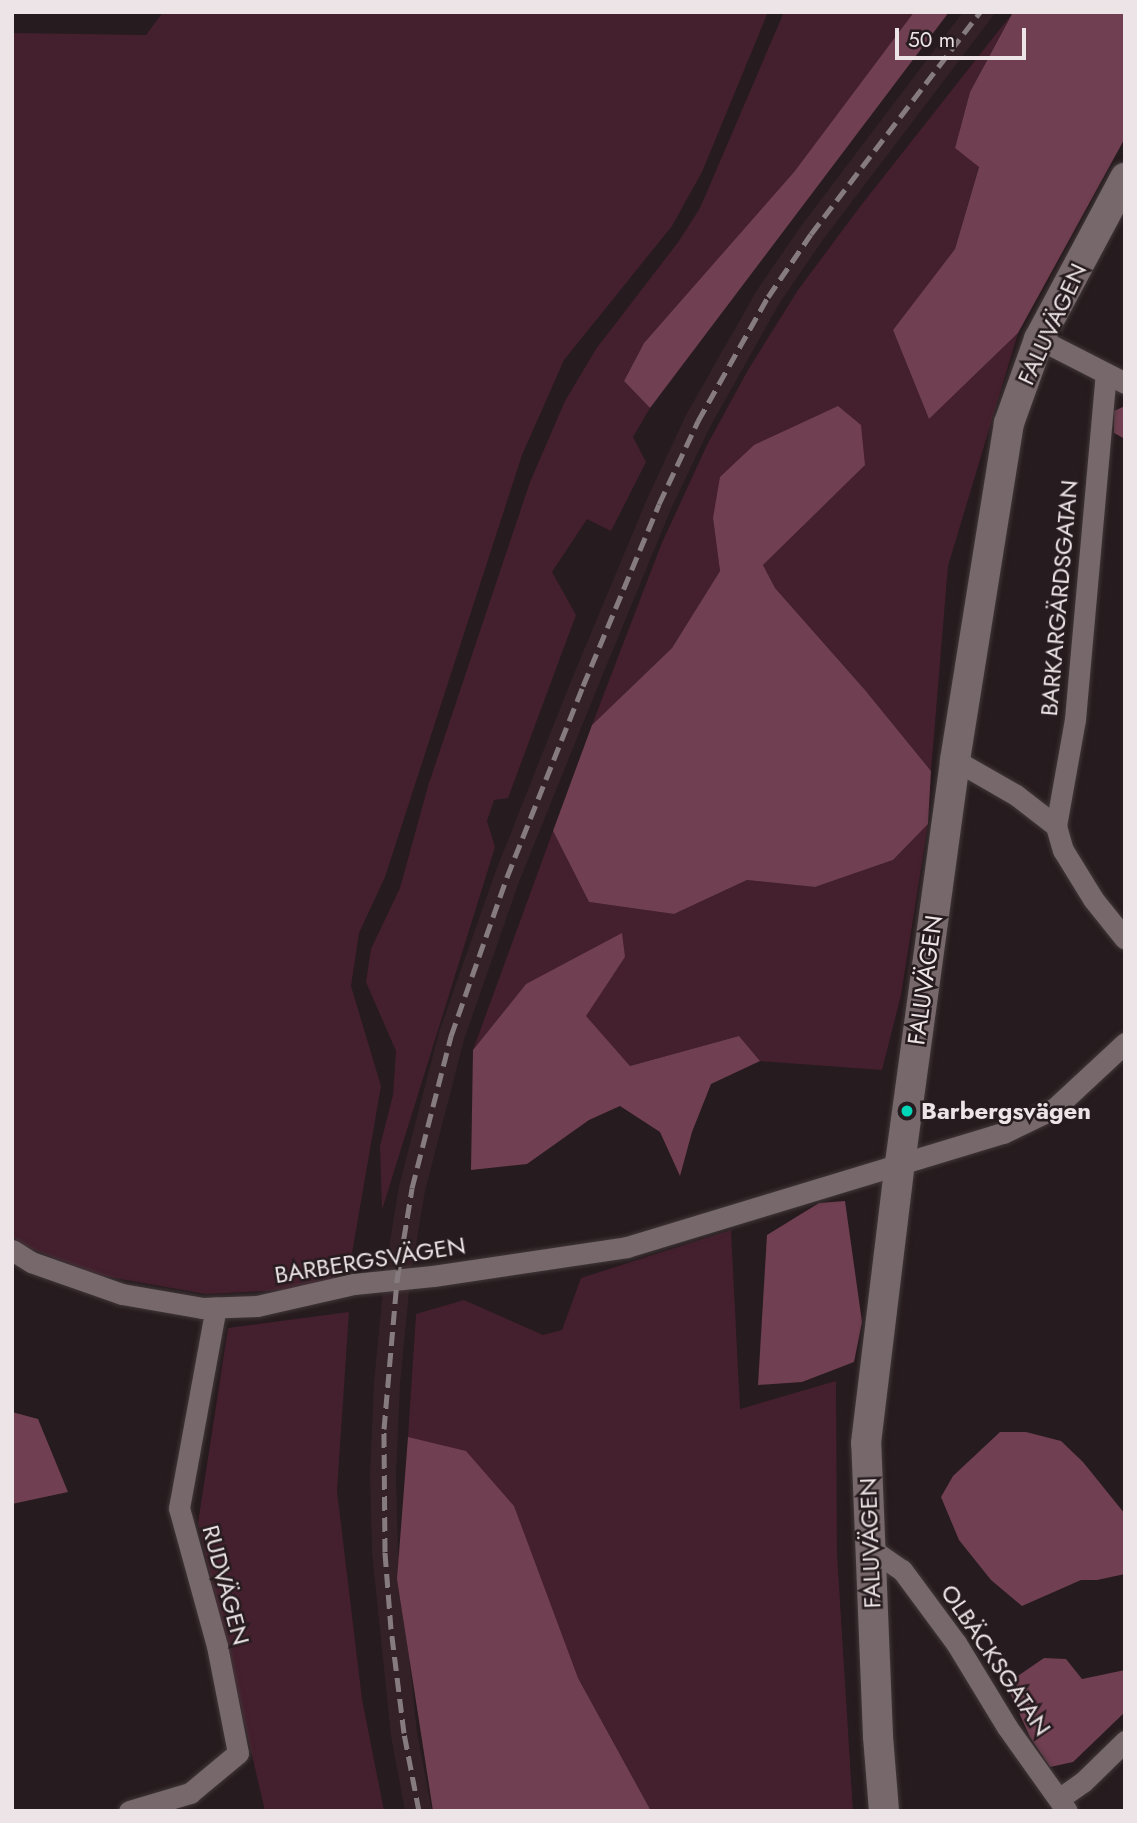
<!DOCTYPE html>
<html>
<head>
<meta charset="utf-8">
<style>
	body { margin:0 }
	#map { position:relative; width:1137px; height:1823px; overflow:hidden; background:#261b1e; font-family:Jost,sans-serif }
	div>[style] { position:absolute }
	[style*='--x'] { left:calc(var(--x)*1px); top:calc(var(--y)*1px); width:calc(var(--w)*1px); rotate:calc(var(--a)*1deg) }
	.built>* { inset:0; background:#332127 }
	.green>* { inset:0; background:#441f2d }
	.forest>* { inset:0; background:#703f51 }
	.roads { filter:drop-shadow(0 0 2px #403739) drop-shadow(0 0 2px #403739) }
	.street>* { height:21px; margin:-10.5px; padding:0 10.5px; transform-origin:10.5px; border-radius:10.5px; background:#77686c }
	.secondary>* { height:30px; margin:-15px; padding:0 15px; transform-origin:15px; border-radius:15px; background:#77686c }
	.rail>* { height:5px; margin-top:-2.5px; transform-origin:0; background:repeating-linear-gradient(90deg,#867c7f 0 14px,transparent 0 21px) }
	.dots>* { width:19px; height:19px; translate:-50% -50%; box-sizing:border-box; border:4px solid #261b1e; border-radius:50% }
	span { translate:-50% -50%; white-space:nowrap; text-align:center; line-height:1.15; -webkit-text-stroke:5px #261b1e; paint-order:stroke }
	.street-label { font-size:24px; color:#ece4e6 }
	.poi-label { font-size:24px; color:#ece4e6; font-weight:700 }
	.left { translate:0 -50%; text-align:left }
	.frame { position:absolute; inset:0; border:14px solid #ece4e6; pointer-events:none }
	.scale { position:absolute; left:895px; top:28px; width:131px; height:32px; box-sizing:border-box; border:4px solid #ece4e6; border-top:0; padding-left:9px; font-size:21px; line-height:24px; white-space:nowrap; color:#ece4e6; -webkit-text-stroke:5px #261b1e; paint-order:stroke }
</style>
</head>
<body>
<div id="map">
	<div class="built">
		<i style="clip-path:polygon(963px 12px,996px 12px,822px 241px,779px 304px,710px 427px,671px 509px,596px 691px,519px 882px,464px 1040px,425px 1191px,410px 1282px,400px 1384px,396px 1475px,398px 1551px,417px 1732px,432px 1811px,405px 1811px,391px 1736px,372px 1553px,370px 1475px,374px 1382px,384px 1278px,399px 1186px,439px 1032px,495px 873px,571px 681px,647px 499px,686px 415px,757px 290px,801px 226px)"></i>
	</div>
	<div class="green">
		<i style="clip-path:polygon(163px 12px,768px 12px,702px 172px,672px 226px,564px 360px,522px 455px,385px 877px,359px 933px,351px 986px,381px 1086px,351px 1259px,326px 1288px,206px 1294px,98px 1275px,22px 1245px,12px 1236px,12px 33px,146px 35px)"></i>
		<i style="clip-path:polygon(784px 12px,914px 12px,794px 172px,644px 343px,624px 381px,650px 408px,633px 437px,646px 462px,611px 531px,587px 519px,552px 572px,576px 615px,508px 798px,494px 800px,487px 821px,495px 847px,382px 1210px,380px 1146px,393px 1095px,396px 1051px,366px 982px,371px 949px,400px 888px,428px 786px,530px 482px,565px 401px,596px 349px,679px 241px,700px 208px)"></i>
		<i style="clip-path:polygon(1011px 15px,970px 92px,955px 148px,979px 166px,955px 249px,893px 330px,929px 419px,1018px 333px,948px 566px,931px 771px,865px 690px,775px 588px,763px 565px,802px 525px,713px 518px,720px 571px,672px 648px,592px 725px,661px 545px,707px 445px,748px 370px,798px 290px,859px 208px)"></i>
		<i style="clip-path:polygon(928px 824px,901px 995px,882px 1070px,760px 1061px,739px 1036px,630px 1066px,585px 1016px,625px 957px,526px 984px,473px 1050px,553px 831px,589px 902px,674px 914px,747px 880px,815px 887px,893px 860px)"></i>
		<i style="clip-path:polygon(731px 1230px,740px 1409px,836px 1381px,837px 1554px,853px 1811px,651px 1811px,578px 1678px,408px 1437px,416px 1314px,464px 1300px,543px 1335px,562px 1330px,581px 1278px)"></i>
		<i style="clip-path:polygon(349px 1312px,337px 1491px,362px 1699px,384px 1811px,265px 1811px,198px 1523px,228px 1328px)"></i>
	</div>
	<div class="forest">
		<i style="clip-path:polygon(914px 12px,949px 12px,650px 408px,624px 381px,644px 343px,794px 172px)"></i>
		<i style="clip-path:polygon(1013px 12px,1125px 12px,1125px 138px,1018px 333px,929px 419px,893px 330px,955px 249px,979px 167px,955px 148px,970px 92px)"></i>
		<i style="clip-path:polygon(838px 406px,861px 425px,865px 465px,763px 565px,775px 588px,865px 690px,931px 771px,928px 824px,893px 860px,815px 887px,747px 880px,674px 914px,589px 902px,553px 831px,592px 725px,672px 648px,720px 571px,713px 518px,720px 477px,754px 445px)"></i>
		<i style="clip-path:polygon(1125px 406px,1125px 439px,1114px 433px,1114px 411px)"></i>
		<i style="clip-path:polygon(622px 933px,625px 957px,586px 1016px,630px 1066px,739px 1036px,760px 1061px,711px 1084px,692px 1132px,680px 1176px,660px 1132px,620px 1106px,589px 1120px,527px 1164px,471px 1170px,473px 1050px,526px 984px)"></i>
		<i style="clip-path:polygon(845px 1201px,862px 1322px,854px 1362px,802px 1382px,758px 1385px,767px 1235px,819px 1203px)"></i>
		<i style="clip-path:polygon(12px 1412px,38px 1419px,68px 1492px,12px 1504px)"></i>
		<i style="clip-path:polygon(1000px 1432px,1026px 1432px,1061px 1441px,1083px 1462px,1125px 1514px,1125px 1574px,1097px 1580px,1081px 1580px,1022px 1606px,991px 1580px,959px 1540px,941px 1497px,953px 1476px)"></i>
		<i style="clip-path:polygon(408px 1437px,466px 1451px,514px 1506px,578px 1678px,651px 1811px,433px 1811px,397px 1579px)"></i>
		<i style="clip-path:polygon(1044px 1658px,1066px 1659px,1082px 1679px,1125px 1670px,1125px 1712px,1073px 1762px,1050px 1767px,1030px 1737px,1006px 1684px)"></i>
	</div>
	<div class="roads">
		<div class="street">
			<i style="--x:1039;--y:339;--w:97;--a:27.1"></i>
			<i style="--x:955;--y:760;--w:70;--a:29.8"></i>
			<i style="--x:1016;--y:795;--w:51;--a:37.8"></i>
			<i style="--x:1056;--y:826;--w:25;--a:74"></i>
			<i style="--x:1063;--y:850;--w:57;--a:58.5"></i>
			<i style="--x:1093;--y:899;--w:51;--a:51.3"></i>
			<i style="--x:1056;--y:826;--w:109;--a:-79.9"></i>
			<i style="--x:1075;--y:719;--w:346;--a:-84.9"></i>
			<i style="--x:12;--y:1250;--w:22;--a:32"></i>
			<i style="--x:31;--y:1262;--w:96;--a:19.4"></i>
			<i style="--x:122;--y:1294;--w:81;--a:9.9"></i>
			<i style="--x:202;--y:1308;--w:55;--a:-2.1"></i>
			<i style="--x:257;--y:1306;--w:99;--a:-12.8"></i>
			<i style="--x:354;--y:1284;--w:79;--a:-5.8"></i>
			<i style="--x:433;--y:1276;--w:196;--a:-8.5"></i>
			<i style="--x:627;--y:1247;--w:393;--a:-16.9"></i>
			<i style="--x:1003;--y:1133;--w:58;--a:-25.7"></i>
			<i style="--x:1055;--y:1108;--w:96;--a:-42.9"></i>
			<i style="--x:870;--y:1548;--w:39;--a:35"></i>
			<i style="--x:902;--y:1570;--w:91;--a:53.5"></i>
			<i style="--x:956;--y:1643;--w:98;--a:58.7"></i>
			<i style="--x:1007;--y:1727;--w:103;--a:54.5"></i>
			<i style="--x:1060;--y:1798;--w:28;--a:-35"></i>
			<i style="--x:1083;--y:1782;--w:59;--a:-44.3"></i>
			<i style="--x:129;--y:1811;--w:64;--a:-16.4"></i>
			<i style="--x:190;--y:1793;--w:62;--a:-39.8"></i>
			<i style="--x:238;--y:1753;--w:109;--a:-101.1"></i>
			<i style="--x:217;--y:1646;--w:143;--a:-105.4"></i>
			<i style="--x:179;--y:1508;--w:204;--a:-79.6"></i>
		</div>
		<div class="secondary">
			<i style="--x:884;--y:1811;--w:75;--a:-94.6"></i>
			<i style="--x:878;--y:1736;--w:293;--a:-92.3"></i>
			<i style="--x:866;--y:1443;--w:282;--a:-83.1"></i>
			<i style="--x:900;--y:1163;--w:407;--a:-82.2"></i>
			<i style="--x:955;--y:760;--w:341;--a:-80.9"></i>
			<i style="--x:1009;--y:423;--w:89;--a:-70.3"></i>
			<i style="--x:1039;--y:339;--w:183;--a:-61.9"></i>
		</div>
	</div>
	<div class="rail">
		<i style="--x:419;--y:1811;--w:79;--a:-100.9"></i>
		<i style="--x:404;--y:1733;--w:105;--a:-97.1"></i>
		<i style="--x:391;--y:1629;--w:77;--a:-94.5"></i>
		<i style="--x:385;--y:1552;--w:123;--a:-90.5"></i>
		<i style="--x:384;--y:1429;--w:150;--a:-85"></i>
		<i style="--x:397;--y:1280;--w:93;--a:-80.7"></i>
		<i style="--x:412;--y:1188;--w:157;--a:-75.6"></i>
		<i style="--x:451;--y:1036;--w:169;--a:-70.6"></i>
		<i style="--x:507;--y:877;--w:206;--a:-68.3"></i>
		<i style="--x:583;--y:686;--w:197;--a:-67.3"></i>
		<i style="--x:659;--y:504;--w:92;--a:-64.8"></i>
		<i style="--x:698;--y:421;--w:142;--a:-60.6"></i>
		<i style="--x:768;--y:297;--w:76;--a:-55.7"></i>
		<i style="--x:811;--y:234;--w:279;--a:-52.7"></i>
	</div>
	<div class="dots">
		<i style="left:907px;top:1111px;background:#01d5b7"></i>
	</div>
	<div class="street-label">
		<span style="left:1052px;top:324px;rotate:-65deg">FALUVÄGEN</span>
		<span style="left:1059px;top:598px;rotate:-85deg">BARKARGÄRDSGATAN</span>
		<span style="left:925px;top:980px;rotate:-82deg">FALUVÄGEN</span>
		<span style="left:370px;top:1260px;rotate:-9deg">BARBERGSVÄGEN</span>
		<span style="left:870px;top:1543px;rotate:-92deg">FALUVÄGEN</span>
		<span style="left:226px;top:1585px;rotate:75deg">RUDVÄGEN</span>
		<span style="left:996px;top:1660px;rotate:56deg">OLBÄCKSGATAN</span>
	</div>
	<div class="poi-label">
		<span class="left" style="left:921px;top:1111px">Barbergsvägen</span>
	</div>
	<div class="frame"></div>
	<div class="scale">50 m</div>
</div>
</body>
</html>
